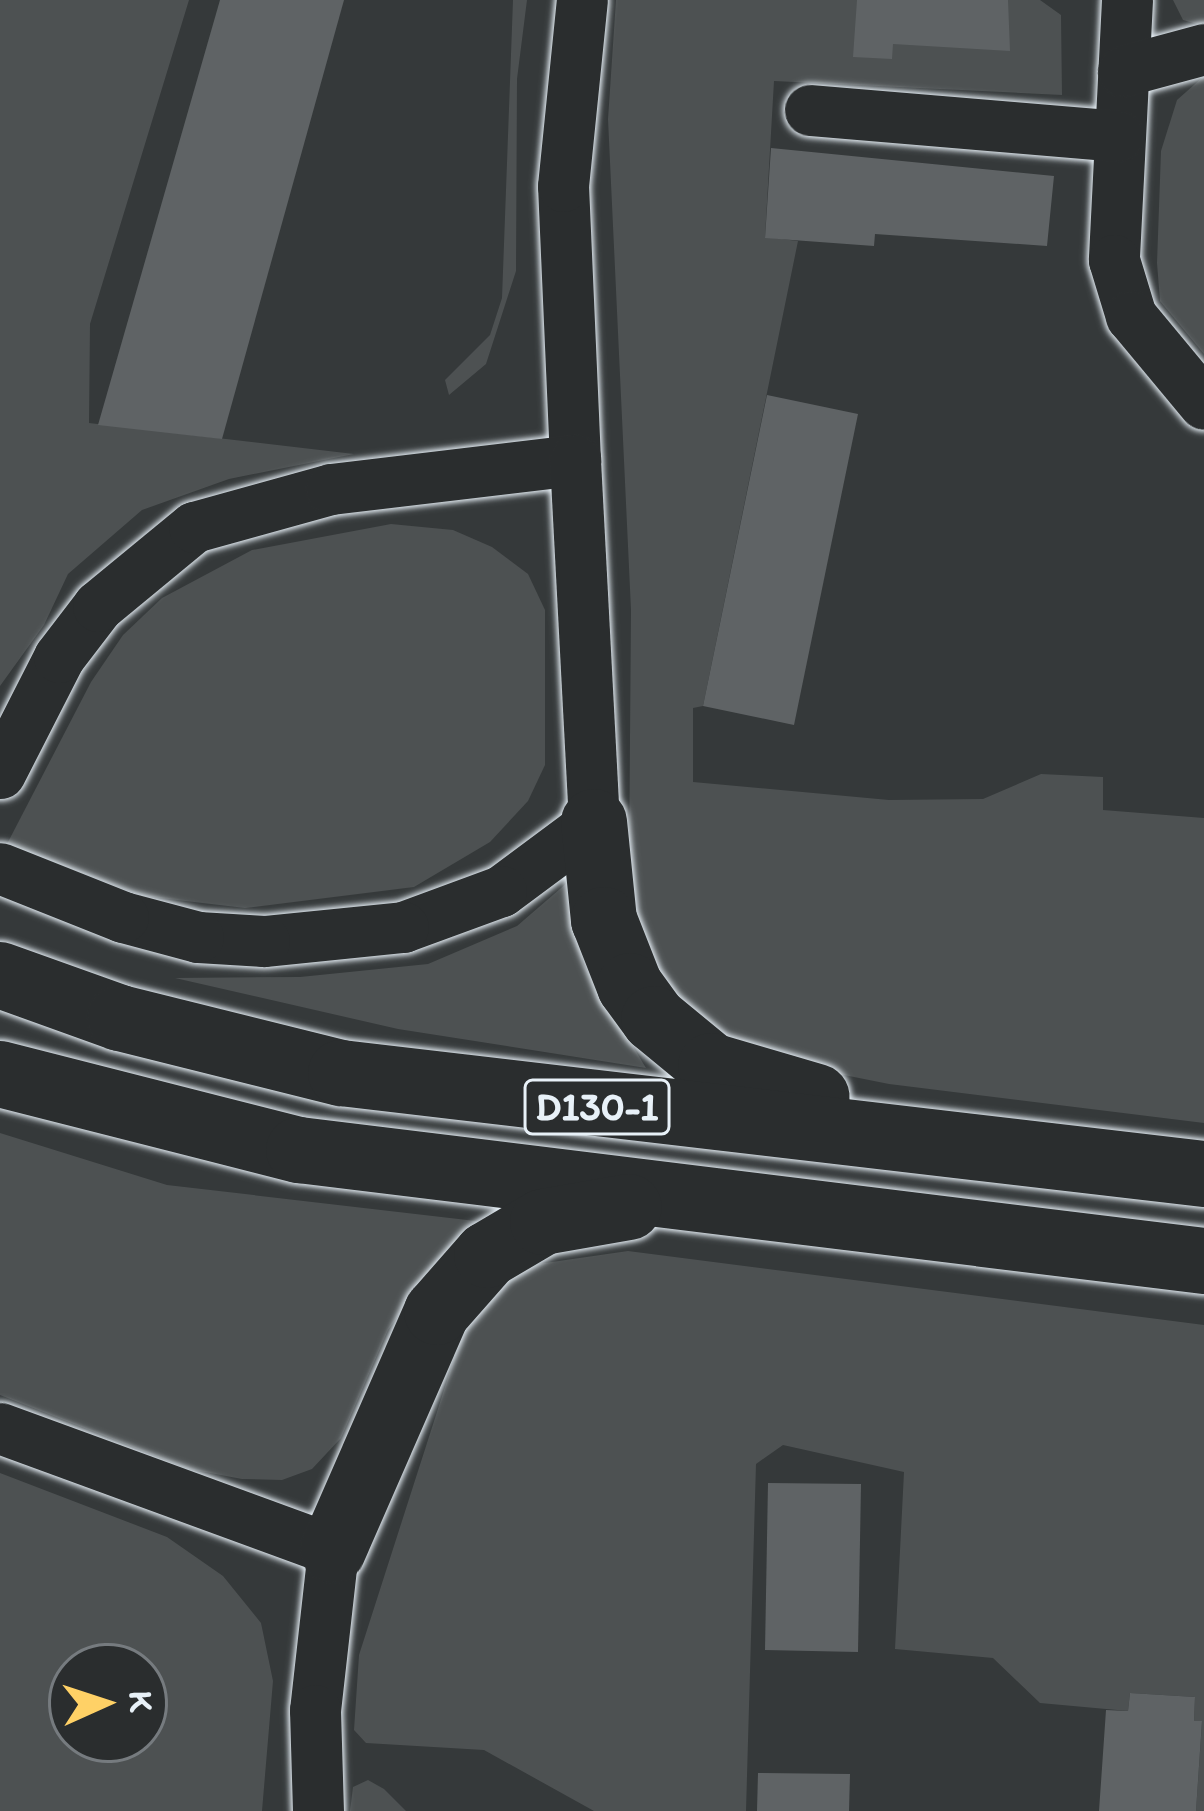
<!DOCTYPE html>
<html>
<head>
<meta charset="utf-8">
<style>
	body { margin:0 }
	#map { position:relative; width:1204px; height:1811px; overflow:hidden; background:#35393a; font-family:Itim,sans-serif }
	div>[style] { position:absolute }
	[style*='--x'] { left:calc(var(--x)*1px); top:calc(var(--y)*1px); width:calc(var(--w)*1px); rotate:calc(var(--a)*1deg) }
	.green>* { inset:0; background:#4d5152 }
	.building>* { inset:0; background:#5f6365 }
	.roads { filter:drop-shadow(0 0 3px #e8f1f8) drop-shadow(0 0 3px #e8f1f8) }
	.minor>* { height:51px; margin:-25.5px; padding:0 25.5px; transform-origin:25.5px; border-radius:25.5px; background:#2a2d2e }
	.highway>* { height:66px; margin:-33px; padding:0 33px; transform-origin:33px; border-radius:33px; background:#2a2d2e }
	span { translate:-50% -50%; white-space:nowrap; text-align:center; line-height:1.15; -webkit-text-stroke:12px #2a2d2e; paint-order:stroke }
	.shield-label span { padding:3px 9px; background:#2a2d2e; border:3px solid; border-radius:9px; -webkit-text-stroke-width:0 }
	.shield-label { font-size:39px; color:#e8f1f8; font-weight:700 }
	.north { position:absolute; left:48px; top:1643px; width:120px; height:120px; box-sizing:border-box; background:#2a2d2e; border:3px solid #767b7f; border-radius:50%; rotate:87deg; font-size:33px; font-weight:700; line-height:48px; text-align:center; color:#e8f1f8 }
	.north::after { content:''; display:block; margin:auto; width:42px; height:54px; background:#ffd166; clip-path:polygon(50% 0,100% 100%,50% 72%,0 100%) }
</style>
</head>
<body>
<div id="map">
	<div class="green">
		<i style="clip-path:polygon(0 0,189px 0,90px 324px,89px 423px,354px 454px,229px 479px,142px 510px,68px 574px,44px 625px,0 686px)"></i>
		<i style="clip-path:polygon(513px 0,527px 0,517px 79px,516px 271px,486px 364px,449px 395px,445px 380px,490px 335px,502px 298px)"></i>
		<i style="clip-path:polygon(616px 0,1040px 0,1061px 15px,1062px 95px,774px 81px,765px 237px,798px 241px,703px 706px,693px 708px,693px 782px,889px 800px,983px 799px,1041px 774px,1103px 777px,1103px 810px,1204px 818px,1204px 1123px,889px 1084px,774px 1061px,730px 1043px,664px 987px,641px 932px,629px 866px,631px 610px,608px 119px)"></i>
		<i style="clip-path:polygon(1173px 0,1204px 0,1204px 26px,1183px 20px)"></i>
		<i style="clip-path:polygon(1204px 76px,1204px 354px,1160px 301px,1157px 263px,1161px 151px,1177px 100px)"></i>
		<i style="clip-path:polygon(391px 524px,453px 530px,492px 547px,528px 574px,545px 610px,545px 765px,528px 801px,490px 842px,414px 887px,245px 908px,143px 896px,7px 844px,91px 682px,123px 635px,162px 598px,252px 550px)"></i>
		<i style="clip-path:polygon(568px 882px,583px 964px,646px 1068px,398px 1029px,175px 978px,300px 977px,428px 964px,517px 926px)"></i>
		<i style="clip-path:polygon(0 1133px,167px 1185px,493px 1223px,420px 1286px,388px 1330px,341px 1438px,312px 1469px,282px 1480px,242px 1479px,189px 1469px,0 1395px)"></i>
		<i style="clip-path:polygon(628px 1251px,1204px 1325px,1204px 1811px,1196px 1811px,1202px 1722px,1194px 1721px,1195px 1697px,1130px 1693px,1128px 1711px,1040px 1703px,993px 1658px,895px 1649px,904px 1472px,783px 1445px,756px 1464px,746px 1811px,594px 1811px,484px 1750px,366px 1743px,354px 1730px,359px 1655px,469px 1312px,503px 1280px,538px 1264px)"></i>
		<i style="clip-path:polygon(evenodd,0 1473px,167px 1537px,223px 1576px,261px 1623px,273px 1681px,262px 1811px,0 1811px,0 1473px,72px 1667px,144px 1667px,144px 1739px,72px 1739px,72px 1667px)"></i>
		<i style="clip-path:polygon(368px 1780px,384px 1789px,406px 1811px,350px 1811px,353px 1787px)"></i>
	</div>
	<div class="building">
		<i style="clip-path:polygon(220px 0,344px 0,222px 439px,98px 425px)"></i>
		<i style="clip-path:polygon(857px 0,1008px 0,1010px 51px,893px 44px,892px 59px,853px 57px)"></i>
		<i style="clip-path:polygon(771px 148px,1054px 176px,1047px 246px,875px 234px,874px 246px,765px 238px)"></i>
		<i style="clip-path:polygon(767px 395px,858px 414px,794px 725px,703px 706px)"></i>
		<i style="clip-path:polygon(768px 1483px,861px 1484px,858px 1652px,765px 1650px)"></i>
		<i style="clip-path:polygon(1130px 1693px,1195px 1697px,1194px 1721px,1202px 1721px,1196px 1811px,1099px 1811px,1106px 1710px,1128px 1711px)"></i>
		<i style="clip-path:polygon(758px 1773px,850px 1774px,849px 1811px,757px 1811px)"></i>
	</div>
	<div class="roads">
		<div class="minor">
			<i style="--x:1127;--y:0;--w:260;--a:92.9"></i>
			<i style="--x:1114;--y:260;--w:59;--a:73.1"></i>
			<i style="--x:1131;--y:316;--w:114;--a:50.3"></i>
			<i style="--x:1123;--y:71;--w:84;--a:-15.2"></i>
			<i style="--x:810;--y:110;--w:309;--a:4.8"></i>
			<i style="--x:575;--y:460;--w:274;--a:-92.5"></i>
			<i style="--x:563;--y:186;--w:187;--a:-84.2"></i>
			<i style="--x:0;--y:773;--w:130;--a:-63"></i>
			<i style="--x:59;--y:657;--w:64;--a:-52.6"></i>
			<i style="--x:98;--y:606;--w:124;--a:-39.5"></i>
			<i style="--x:194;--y:527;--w:142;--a:-15.5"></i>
			<i style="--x:331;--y:489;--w:246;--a:-6.8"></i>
			<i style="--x:575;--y:460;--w:362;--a:87"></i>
			<i style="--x:594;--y:822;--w:116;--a:143.4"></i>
			<i style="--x:501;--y:891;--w:104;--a:159.8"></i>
			<i style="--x:403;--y:927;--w:140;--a:174.2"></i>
			<i style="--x:264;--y:941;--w:66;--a:-176.5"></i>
			<i style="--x:198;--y:937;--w:78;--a:-165.1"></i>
			<i style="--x:123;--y:917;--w:132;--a:-158.3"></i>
			<i style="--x:0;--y:1428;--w:355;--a:20.1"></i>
			<i style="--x:333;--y:1550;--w:161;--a:96.4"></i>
			<i style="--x:315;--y:1710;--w:101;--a:88.3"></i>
		</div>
		<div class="highway">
			<i style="--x:594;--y:822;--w:99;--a:84.2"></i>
			<i style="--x:604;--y:920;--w:71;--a:68.5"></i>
			<i style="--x:630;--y:986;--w:41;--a:54"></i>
			<i style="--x:654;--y:1019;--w:74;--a:39.5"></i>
			<i style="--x:711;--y:1066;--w:110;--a:16.3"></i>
			<i style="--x:0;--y:975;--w:127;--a:19.7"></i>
			<i style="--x:120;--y:1018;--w:228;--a:14"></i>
			<i style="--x:341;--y:1073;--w:869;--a:6.68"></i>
			<i style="--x:0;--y:1074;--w:309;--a:14.3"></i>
			<i style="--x:299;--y:1150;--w:912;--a:6.99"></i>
			<i style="--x:333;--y:1550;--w:260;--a:-66.4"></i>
			<i style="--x:437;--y:1312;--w:76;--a:-48.7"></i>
			<i style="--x:487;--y:1255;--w:65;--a:-30.5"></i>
			<i style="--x:543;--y:1222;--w:87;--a:-9.9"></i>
		</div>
	</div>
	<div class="shield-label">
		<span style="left:597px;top:1107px">D130-1</span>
	</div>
	<div class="north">K</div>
</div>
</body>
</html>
